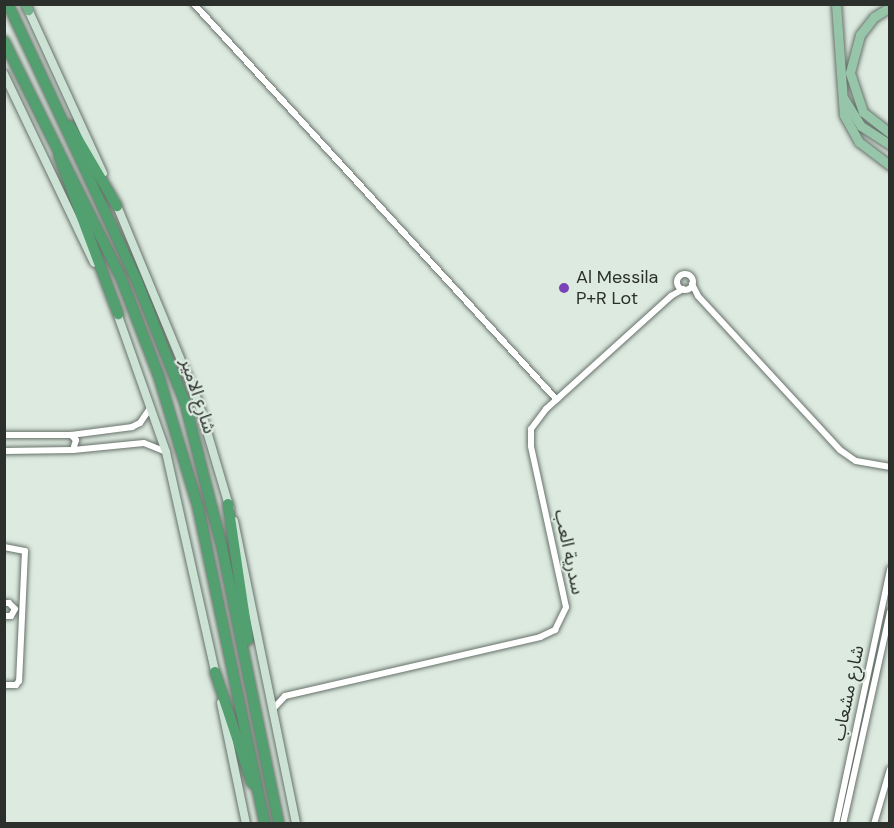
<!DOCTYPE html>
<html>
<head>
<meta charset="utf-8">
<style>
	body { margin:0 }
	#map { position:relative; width:894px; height:828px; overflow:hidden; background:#ddeae0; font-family:"DM Sans","Noto Sans Arabic",sans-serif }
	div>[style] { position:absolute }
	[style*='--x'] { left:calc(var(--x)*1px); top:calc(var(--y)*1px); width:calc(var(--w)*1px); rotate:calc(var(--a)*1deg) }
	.roads { filter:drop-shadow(0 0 2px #67726a) drop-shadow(0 0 2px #67726a) }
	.minor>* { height:6px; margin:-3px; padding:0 3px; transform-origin:3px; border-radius:3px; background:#fff }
	.minor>.ring { margin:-3px; padding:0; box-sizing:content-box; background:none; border:6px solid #fff; border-radius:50% }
	.secondary>* { height:8px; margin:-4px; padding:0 4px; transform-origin:4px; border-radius:4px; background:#cbe2d4 }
	.primary>* { height:9px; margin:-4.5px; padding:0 4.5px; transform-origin:4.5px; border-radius:4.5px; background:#97c5a9 }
	.trunk>* { height:9px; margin:-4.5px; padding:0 4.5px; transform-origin:4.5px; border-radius:4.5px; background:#74b28c }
	.motorway>* { height:10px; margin:-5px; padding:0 5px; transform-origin:5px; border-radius:5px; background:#529f6f }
	.dots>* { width:16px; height:16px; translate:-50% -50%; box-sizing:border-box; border:3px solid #ddeae0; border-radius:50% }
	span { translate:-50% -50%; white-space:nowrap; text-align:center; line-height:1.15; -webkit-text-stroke:4.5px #ddeae0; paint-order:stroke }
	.poi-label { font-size:18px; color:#2b302c }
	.left { translate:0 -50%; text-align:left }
	.street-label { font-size:18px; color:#2b302c }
	.frame { position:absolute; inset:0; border:6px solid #2b302c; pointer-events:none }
</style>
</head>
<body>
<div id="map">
	<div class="roads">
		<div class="minor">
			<i style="--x:194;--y:4;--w:537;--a:47.49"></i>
			<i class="ring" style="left:677px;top:274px;width:10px;height:10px"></i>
			<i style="--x:692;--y:284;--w:13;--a:63"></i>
			<i style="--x:698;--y:296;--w:209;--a:47.3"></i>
			<i style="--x:840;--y:450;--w:19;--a:35"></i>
			<i style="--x:856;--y:461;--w:35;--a:10"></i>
			<i style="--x:4;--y:435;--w:67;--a:0"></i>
			<i style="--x:71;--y:435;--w:62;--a:-7.5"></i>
			<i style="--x:132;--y:427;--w:9;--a:-27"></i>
			<i style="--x:140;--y:423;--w:18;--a:-56"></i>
			<i style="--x:71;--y:435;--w:7;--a:45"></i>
			<i style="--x:76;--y:440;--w:10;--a:107"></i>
			<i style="--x:4;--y:451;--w:69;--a:-0.8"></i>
			<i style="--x:73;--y:450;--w:71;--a:-5.6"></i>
			<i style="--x:144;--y:443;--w:24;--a:22"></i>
			<i style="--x:4;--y:547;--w:21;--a:11"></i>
			<i style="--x:25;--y:551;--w:130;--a:92.6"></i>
			<i style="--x:19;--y:681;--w:5;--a:127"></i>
			<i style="--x:16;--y:685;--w:12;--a:180"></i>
			<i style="--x:4;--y:603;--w:5;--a:0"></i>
			<i style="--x:9;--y:603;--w:8;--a:45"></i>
			<i style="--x:15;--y:609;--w:8;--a:120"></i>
			<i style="--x:11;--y:616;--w:7;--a:180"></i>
			<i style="--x:272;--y:710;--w:19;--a:-47"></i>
			<i style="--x:285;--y:696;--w:262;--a:-13"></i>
			<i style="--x:540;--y:637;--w:17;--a:-25"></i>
			<i style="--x:555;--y:630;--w:25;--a:-64"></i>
			<i style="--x:566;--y:607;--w:165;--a:-102.3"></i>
			<i style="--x:531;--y:446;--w:17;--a:-90"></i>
			<i style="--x:531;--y:429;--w:25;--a:-53"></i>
			<i style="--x:546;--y:409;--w:169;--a:-42.1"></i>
			<i style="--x:671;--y:296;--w:14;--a:-30"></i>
			<i style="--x:836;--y:824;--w:261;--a:-78"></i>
			<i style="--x:843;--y:824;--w:217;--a:-77.5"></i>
			<i style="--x:874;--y:824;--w:57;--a:-73.8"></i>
		</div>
		<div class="secondary">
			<i style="--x:26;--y:5;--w:185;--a:65.4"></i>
			<i style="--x:4;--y:74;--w:209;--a:64.5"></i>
			<i style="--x:115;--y:201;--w:217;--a:67.5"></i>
			<i style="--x:198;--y:401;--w:113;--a:73.5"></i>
			<i style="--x:116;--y:310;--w:151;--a:70.6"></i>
			<i style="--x:166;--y:452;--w:230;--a:77.4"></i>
			<i style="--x:234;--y:521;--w:309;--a:78.4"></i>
			<i style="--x:221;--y:703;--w:124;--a:78.3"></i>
		</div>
		<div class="primary">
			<i style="--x:836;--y:4;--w:111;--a:85.9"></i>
			<i style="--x:844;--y:115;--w:31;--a:61"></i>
			<i style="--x:859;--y:142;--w:39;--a:37"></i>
			<i style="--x:890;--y:7;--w:19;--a:148"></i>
			<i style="--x:874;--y:17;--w:23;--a:128"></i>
			<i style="--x:860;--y:35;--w:39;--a:105"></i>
			<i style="--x:850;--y:73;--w:41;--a:71.6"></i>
			<i style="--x:863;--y:112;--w:34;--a:38"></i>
			<i style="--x:844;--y:99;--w:32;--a:58"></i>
			<i style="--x:861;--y:126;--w:35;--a:33"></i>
		</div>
		<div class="trunk">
			<i style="--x:25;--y:4;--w:7;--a:63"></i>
		</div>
		<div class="motorway">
			<i style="--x:8;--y:4;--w:306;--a:65"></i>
			<i style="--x:137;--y:281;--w:131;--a:68.5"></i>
			<i style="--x:185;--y:403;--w:149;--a:75.6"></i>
			<i style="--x:222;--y:547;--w:283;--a:78.4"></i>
			<i style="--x:4;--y:41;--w:264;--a:63.7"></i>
			<i style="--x:121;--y:278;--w:106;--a:69"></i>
			<i style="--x:159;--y:377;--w:136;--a:73.3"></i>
			<i style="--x:198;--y:507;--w:324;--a:78.1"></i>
			<i style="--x:70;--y:126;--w:93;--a:59.6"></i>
			<i style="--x:59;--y:156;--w:169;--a:69.5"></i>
			<i style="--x:228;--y:504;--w:137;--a:81.6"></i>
			<i style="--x:215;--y:672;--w:117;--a:71.6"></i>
		</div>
	</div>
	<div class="dots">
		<i style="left:564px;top:288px;background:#7a42b8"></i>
	</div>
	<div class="poi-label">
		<span class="left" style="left:576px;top:288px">Al Messila<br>P+R Lot</span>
	</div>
	<div class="street-label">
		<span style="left:198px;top:396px;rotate:72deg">شارع الامير</span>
		<span style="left:569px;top:552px;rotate:78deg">سدرية العب</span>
		<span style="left:848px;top:693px;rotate:-78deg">شارع مشعاب</span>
	</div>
	<div class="frame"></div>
</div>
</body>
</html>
